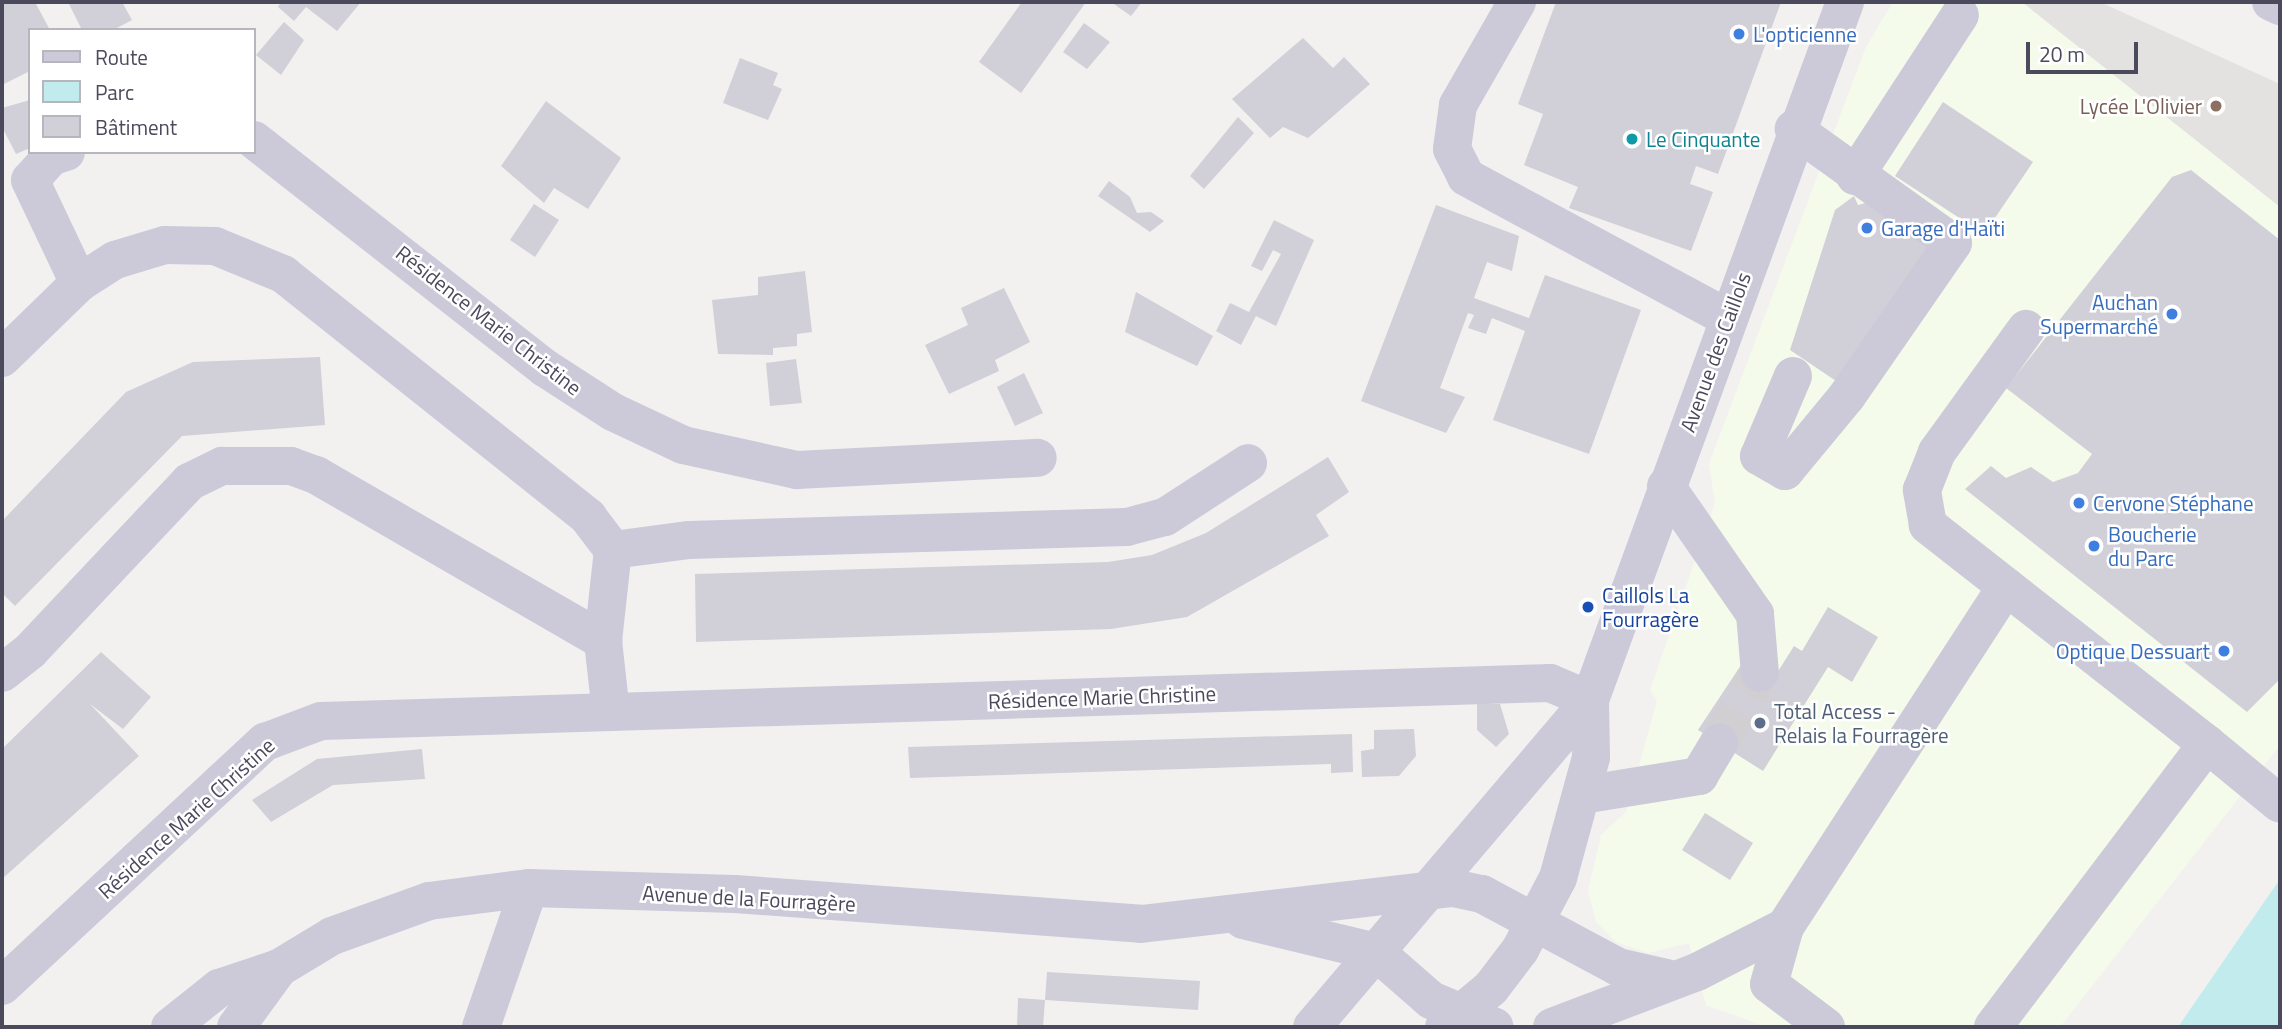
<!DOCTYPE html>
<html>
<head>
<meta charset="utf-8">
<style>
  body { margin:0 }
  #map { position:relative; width:2282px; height:1029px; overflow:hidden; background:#f2f1f0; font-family:"Titillium Web",sans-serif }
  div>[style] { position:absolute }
  .commercial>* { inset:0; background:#f5fbeb }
  .education>* { inset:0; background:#e3e2e1 }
  .green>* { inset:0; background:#c1ebed }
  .building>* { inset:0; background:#d1cfd7 }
  .minor-tunnel>* { height:38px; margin-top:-19px; transform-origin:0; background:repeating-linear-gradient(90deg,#d1cfd2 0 38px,transparent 0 57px) }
  .minor>* { height:38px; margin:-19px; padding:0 19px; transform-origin:19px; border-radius:19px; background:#cccad9 }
  .dots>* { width:19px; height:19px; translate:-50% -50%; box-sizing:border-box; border:4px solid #fff; border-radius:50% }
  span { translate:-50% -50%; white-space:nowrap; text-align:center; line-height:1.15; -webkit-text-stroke:5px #fff; paint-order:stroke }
  .shop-label { font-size:21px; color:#366cbe }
  .left { translate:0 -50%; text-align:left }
  .right { translate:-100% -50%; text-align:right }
  .education-label { font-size:21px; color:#785e54 }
  .culture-label { font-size:21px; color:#0d838f }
  .street-label { font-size:21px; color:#4b495c }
  .transit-label { font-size:21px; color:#164399 }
  .service-label { font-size:21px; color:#4e5e75 }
  .frame { position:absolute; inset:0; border:4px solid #4b495c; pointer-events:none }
  .legend { position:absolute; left:28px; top:28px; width:228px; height:126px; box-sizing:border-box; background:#fff; border:2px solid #b7b6be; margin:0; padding:9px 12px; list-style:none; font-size:21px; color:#4b495c }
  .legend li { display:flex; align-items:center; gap:14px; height:35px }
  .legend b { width:35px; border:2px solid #b7b6be }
  .scale { position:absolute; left:2026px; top:42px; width:112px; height:32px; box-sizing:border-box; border:4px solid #4b495c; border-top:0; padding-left:9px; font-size:21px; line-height:24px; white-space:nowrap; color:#4b495c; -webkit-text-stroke:5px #fff; paint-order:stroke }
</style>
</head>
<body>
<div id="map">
  <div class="commercial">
    <div style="clip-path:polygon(1893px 2px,2022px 2px,2280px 207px,2280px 745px,2060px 1027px,1767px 1027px,1706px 1005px,1689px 943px,1648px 953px,1616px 942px,1596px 922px,1588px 891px,1601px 835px,1626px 812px,1657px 701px,1650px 690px,1715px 503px,1709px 464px,1866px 47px)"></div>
  </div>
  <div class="education">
    <div style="clip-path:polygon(2022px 2px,2100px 2px,2280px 84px,2280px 207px)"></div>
  </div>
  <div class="green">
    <div style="clip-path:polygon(2280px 879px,2280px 1027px,2178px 1027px)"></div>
  </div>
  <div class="building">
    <div style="clip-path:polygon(35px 2px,50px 30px,30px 30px,30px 71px,2px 85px,2px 3px)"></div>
    <div style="clip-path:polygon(68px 2px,122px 2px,132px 20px,113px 30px,82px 30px)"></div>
    <div style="clip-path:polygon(281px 2px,361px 2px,337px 31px,306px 7px,294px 21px,278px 7px)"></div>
    <div style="clip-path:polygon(1022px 2px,1086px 2px,1021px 93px,979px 62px)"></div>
    <div style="clip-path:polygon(1111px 2px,1142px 2px,1131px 16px)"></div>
    <div style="clip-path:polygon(1556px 2px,1781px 2px,1718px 174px,1696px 166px,1690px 184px,1713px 192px,1691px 251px,1569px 208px,1578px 187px,1524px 165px,1543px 114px,1518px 104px)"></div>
    <div style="clip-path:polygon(284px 22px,304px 40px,281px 75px,256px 55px)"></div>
    <div style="clip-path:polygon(1084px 23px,1110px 42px,1087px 69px,1063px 52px)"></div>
    <div style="clip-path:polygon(1303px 38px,1333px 68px,1344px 57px,1370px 84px,1308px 138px,1283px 127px,1270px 138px,1232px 99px)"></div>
    <div style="clip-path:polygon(740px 58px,778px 73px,773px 85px,782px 89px,768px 120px,723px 103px)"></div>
    <div style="clip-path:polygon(30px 100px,30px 148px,16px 154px,2px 127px,2px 108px)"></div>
    <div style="clip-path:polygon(546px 101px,621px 158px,588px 209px,554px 188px,544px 203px,501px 166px)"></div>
    <div style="clip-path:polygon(1943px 102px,2033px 162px,1984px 234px,1895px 176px)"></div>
    <div style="clip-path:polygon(1238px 117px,1254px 133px,1204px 189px,1190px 176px)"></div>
    <div style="clip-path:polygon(2191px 170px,2280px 240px,2280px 679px,2247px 712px,1965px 489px,1991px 466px,2006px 478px,2031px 467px,2053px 482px,2078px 473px,2092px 454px,2006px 388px,2172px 177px)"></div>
    <div style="clip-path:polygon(1109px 181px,1130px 197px,1137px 213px,1151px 212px,1164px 221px,1150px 232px,1098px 196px)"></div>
    <div style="clip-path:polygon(1854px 196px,1858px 205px,1873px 201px,1934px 242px,1839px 383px,1790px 350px,1835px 210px)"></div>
    <div style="clip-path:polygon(534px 204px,559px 220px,535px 257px,510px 240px)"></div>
    <div style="clip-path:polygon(1436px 205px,1519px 236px,1512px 271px,1487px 262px,1474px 298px,1529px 318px,1545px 275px,1641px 310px,1589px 454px,1493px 420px,1525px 331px,1492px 318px,1486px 334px,1468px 328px,1474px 315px,1468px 313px,1440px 388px,1465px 397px,1446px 433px,1361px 401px)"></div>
    <div style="clip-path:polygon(1274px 220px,1314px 240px,1276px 326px,1256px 316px,1241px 345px,1216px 331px,1230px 303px,1249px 312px,1281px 254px,1273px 250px,1262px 271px,1251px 266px)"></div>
    <div style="clip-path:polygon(805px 271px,812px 332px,797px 334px,797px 346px,773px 348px,773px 355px,718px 354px,712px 300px,758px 295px,758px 277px)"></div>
    <div style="clip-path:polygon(1004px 288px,1030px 342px,995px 360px,999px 371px,949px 394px,925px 345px,968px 325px,961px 308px)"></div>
    <div style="clip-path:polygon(1136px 292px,1213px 336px,1197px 366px,1125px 332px)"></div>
    <div style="clip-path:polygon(320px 357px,325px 425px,182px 436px,15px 606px,2px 593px,2px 521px,126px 392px,193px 362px)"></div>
    <div style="clip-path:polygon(796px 359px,802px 403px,770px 406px,766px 363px)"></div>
    <div style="clip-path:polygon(1024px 373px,1043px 413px,1015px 426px,997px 387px)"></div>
    <div style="clip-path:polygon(1328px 457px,1349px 492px,1316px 515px,1329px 536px,1187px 617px,1111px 629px,696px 642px,695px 574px,1108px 562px,1152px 555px,1206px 533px)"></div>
    <div style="clip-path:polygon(1828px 607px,1878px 637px,1852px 682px,1828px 667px,1763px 771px,1698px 730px,1743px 662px,1772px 681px,1794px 646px,1802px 651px)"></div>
    <div style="clip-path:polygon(101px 652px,151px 697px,123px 729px,90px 704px,139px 756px,2px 879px,2px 749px)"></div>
    <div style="clip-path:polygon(1477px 704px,1500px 704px,1509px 734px,1496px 747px,1477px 730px)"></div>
    <div style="clip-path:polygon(1414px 729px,1416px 756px,1399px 776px,1362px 777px,1361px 751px,1374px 749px,1374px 730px)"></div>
    <div style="clip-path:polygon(1352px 734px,1353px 772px,1331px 773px,1331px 764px,910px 778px,908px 747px)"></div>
    <div style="clip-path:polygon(422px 749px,425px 779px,333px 785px,271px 822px,252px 800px,317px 759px)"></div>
    <div style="clip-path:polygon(1705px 813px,1753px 843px,1730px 880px,1682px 850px)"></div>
    <div style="clip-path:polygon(1047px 972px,1200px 981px,1198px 1010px,1045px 1000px,1043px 1027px,1017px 1027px,1018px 998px,1045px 1000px)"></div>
  </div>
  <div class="minor-tunnel">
    <div style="left:1719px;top:743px;width:81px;rotate:-59.6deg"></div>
  </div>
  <div class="minor">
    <div style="left:1517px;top:2px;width:119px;rotate:119.8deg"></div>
    <div style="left:1458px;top:105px;width:44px;rotate:97.8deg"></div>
    <div style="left:1452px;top:149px;width:31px;rotate:63deg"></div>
    <div style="left:1466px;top:177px;width:298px;rotate:28.3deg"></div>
    <div style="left:2271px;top:2px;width:10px;rotate:24deg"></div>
    <div style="left:254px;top:140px;width:370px;rotate:38.1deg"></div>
    <div style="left:545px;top:368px;width:81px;rotate:32.9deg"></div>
    <div style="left:613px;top:412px;width:77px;rotate:25.2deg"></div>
    <div style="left:683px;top:445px;width:117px;rotate:12.4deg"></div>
    <div style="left:797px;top:470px;width:241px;rotate:-2.9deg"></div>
    <div style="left:66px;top:152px;width:16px;rotate:162deg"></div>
    <div style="left:51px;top:157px;width:31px;rotate:132deg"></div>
    <div style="left:30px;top:180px;width:114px;rotate:64.6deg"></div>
    <div style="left:1855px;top:176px;width:192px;rotate:-56.9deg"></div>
    <div style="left:2px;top:358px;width:107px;rotate:-44.2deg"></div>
    <div style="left:79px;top:283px;width:43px;rotate:-32.6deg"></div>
    <div style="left:115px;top:260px;width:52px;rotate:-16.7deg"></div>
    <div style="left:165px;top:245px;width:50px;rotate:1.1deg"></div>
    <div style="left:215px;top:246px;width:74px;rotate:22.4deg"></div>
    <div style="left:283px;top:274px;width:390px;rotate:38.5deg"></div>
    <div style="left:588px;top:517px;width:41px;rotate:52.9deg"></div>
    <div style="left:613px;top:550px;width:92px;rotate:96.3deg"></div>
    <div style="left:603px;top:641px;width:71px;rotate:83.6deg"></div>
    <div style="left:1793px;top:376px;width:87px;rotate:113deg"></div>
    <div style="left:1759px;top:456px;width:30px;rotate:30deg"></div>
    <div style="left:1785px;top:471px;width:97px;rotate:-50.4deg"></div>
    <div style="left:1847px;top:396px;width:186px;rotate:-55.3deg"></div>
    <div style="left:1953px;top:243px;width:196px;rotate:-144.4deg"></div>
    <div style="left:1666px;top:486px;width:156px;rotate:55.2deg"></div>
    <div style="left:1755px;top:614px;width:59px;rotate:85.2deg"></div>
    <div style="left:613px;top:550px;width:77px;rotate:-7.5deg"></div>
    <div style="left:689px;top:540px;width:438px;rotate:-1.7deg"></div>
    <div style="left:1127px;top:527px;width:39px;rotate:-15deg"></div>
    <div style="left:1165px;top:517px;width:99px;rotate:-33deg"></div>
    <div style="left:2px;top:673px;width:36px;rotate:-38deg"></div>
    <div style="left:30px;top:651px;width:232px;rotate:-46.7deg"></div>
    <div style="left:189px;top:482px;width:37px;rotate:-26deg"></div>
    <div style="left:222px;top:466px;width:69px"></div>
    <div style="left:291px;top:466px;width:27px;rotate:20deg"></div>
    <div style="left:316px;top:475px;width:332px;rotate:30deg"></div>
    <div style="left:2207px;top:744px;width:94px;rotate:39.4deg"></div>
    <div style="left:1582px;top:795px;width:119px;rotate:-9.2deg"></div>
    <div style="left:1699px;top:776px;width:39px;rotate:-59deg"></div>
    <div style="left:1243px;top:920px;width:137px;rotate:13.5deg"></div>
    <div style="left:1376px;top:952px;width:73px;rotate:41.1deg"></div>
    <div style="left:1431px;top:1000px;width:69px;rotate:22.9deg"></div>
    <div style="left:2px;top:986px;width:359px;rotate:-42.9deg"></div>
    <div style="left:265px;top:742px;width:60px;rotate:-20.6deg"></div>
    <div style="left:321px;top:721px;width:1230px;rotate:-1.77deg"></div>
    <div style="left:1550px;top:683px;width:43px;rotate:23deg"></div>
    <div style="left:170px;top:1027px;width:63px;rotate:-38.5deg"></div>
    <div style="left:219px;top:988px;width:63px;rotate:-18.4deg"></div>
    <div style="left:279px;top:968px;width:62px;rotate:-31.1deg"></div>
    <div style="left:332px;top:936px;width:103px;rotate:-19.8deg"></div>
    <div style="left:429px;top:901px;width:101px;rotate:-7.4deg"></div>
    <div style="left:529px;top:888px;width:206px;rotate:1.7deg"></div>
    <div style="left:735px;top:894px;width:407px;rotate:4.2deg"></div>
    <div style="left:1141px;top:924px;width:314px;rotate:-6.6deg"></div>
    <div style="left:1453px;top:888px;width:30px;rotate:12deg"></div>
    <div style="left:1482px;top:894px;width:154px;rotate:28.2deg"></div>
    <div style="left:1618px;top:967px;width:50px;rotate:12.7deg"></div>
    <div style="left:236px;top:1027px;width:73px;rotate:-53.9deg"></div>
    <div style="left:481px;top:1027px;width:147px;rotate:-70.9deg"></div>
    <div style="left:1312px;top:1027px;width:429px;rotate:-49.6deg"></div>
    <div style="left:1444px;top:1027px;width:61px;rotate:-39.7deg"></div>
    <div style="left:1491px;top:988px;width:48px;rotate:-52.7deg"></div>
    <div style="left:1520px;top:950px;width:81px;rotate:-62.2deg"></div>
    <div style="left:1558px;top:878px;width:125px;rotate:-74.7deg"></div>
    <div style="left:1591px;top:757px;width:57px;rotate:-91deg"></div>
    <div style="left:1590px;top:700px;width:743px;rotate:-69.93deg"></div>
    <div style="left:1552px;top:1027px;width:155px;rotate:-20.8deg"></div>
    <div style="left:1697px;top:972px;width:99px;rotate:-27.1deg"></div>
    <div style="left:1826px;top:1027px;width:71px;rotate:-143deg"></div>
    <div style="left:1769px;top:984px;width:59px;rotate:-74.3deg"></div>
    <div style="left:1785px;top:927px;width:406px;rotate:-57deg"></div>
    <div style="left:1993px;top:1027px;width:355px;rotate:-52.9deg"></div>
    <div style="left:2207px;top:744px;width:355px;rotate:-141.9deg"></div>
    <div style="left:1928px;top:525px;width:36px;rotate:-100deg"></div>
    <div style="left:1922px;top:490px;width:41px;rotate:-68.5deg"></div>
    <div style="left:1937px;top:452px;width:152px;rotate:-54.1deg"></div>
  </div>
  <div class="dots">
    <div style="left:1739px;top:34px;background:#3f7fe0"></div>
    <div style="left:2216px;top:106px;background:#8d6e63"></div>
    <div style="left:1632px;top:139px;background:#0f9aa8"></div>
    <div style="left:1867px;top:228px;background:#3f7fe0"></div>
    <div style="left:2172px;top:314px;background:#3f7fe0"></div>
    <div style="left:2079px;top:503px;background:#3f7fe0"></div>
    <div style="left:2094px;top:546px;background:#3f7fe0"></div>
    <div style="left:1588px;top:607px;background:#1a4fb4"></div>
    <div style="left:2224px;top:651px;background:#3f7fe0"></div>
    <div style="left:1760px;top:723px;background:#5c6f8a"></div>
  </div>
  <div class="shop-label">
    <span class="left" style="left:1753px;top:34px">L'opticienne</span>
    <span class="left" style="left:1881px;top:228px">Garage d'Haïti</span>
    <span class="right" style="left:2158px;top:314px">Auchan<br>Supermarché</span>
    <span class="left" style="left:2093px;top:503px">Cervone Stéphane</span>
    <span class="left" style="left:2108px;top:546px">Boucherie<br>du Parc</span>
    <span class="right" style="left:2210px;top:651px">Optique Dessuart</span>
  </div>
  <div class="education-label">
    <span class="right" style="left:2202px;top:106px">Lycée L'Olivier</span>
  </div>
  <div class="culture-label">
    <span class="left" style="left:1646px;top:139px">Le Cinquante</span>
  </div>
  <div class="street-label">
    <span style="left:489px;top:320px;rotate:38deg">Résidence Marie Christine</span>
    <span style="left:1715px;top:352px;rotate:-70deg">Avenue des Caillols</span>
    <span style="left:1102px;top:697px;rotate:-2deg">Résidence Marie Christine</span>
    <span style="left:186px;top:818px;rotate:-42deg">Résidence Marie Christine</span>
    <span style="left:749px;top:898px;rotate:3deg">Avenue de la Fourragère</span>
  </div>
  <div class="transit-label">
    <span class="left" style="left:1602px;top:607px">Caillols La<br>Fourragère</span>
  </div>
  <div class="service-label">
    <span class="left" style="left:1774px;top:723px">Total Access -<br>Relais la Fourragère</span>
  </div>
  <div class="frame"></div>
  <ul class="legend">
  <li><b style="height:9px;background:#cccad9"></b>Route</li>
  <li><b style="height:19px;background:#c1ebed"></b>Parc</li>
  <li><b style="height:19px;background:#d1cfd7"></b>Bâtiment</li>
  </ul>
  <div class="scale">20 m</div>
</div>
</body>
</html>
